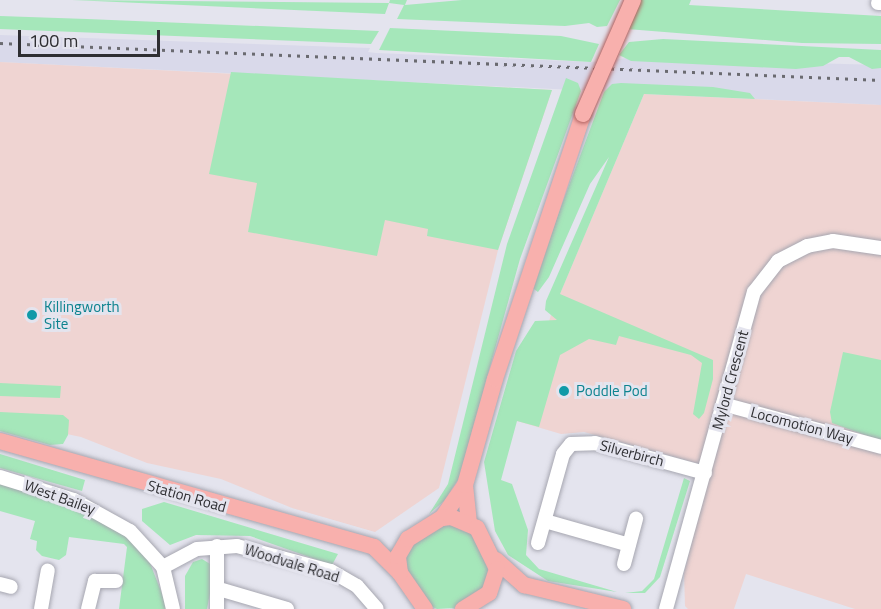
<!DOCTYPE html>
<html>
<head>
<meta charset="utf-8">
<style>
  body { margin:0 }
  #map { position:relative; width:881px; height:609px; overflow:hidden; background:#e4e4ee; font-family:"Titillium Web",sans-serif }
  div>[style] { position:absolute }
  .built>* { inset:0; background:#d9d9ea }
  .industrial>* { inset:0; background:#efd4d2 }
  .green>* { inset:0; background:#a5e7ba }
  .roads { filter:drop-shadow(0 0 2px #a6a6b0) drop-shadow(0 0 2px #a6a6b0) }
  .minor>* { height:14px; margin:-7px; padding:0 7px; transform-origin:7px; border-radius:7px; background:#fff }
  .major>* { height:16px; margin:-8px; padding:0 8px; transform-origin:8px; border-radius:8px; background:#f8b0ad }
  .rail>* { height:3px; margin-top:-1.5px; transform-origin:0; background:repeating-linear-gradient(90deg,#6a6a70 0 3px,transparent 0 9px) }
  .bridges { filter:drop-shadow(0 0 2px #af605e) drop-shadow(0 0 2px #af605e) }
  .major-bridge>* { height:16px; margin:-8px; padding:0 8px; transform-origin:8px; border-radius:8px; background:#f8b0ad }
  .dots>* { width:16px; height:16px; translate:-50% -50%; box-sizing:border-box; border:3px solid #e4e4ee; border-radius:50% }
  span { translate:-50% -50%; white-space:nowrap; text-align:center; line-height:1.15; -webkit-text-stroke:6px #e4e4ee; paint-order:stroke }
  .culture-label { font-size:15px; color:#0d838f }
  .left { translate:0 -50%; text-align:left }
  .street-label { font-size:15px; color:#2e2e32 }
  .scale { position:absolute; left:18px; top:30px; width:142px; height:27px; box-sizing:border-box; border:3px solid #2e2e32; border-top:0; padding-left:8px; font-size:18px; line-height:21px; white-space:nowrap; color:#2e2e32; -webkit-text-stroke:4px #e4e4ee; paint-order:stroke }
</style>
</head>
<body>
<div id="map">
  <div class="built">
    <div style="clip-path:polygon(0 35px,370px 48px,368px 52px,376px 53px,591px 62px,627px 58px,881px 65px,881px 105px,0 62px)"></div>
  </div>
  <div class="industrial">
    <div style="clip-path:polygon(0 62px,552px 90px,498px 250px,439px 488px,375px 532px,292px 508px,221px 479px,147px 463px,81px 437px,0 420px)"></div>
    <div style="clip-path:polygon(644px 94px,881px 105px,881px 609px,855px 609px,746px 574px,734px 609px,688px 609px,685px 606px,684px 573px,711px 467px,584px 432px,561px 434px,517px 421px,551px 315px)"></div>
  </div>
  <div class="green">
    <div style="clip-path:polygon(72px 0,389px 3px,390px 0,407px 0,405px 5px,462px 0,620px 0,607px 26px,597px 27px,589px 23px,565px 26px,397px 19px,404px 5px,389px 3px,385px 14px)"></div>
    <div style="clip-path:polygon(641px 0,691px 0,689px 5px,881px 16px,881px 44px,802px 43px,627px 29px)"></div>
    <div style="clip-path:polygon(0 16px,87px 19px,379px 31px,371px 44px,0 29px)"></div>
    <div style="clip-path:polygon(390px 28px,561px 36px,599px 44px,591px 62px,379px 50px)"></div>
    <div style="clip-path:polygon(663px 39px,881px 50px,881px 68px,872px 69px,849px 57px,839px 57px,823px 66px,796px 69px,631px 61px,619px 55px,629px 42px)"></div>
    <div style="clip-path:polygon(231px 72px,552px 90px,498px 250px,427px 236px,428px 229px,385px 220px,377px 256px,248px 232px,257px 183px,209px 174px)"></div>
    <div style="clip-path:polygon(566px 78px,578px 83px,581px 91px,520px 259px,459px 478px,444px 501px,429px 514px,448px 484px,507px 244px)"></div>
    <div style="clip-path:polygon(621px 83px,713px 87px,750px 93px,755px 99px,644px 94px,560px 294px,713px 360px,713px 379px,704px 413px,699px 419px,693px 414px,702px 363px,691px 355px,619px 336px,616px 345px,589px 339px,560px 355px,539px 427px,517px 421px,501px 480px,512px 484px,528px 530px,526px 555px,539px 569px,617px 592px,548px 581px,508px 555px,495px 531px,484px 462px,516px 351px,535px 321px,557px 320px,545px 310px,546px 301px,609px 157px,590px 184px,549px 277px,538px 292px,531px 287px,604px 92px,612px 84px)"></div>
    <div style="clip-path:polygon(843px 352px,881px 360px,881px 441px,832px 423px,830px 412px)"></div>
    <div style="clip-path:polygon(0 383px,61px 386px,60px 398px,0 396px)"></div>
    <div style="clip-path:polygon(0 412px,63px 415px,69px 420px,68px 435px,63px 444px,50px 445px,0 431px)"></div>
    <div style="clip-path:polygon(0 454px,85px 480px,82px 491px,0 468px)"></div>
    <div style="clip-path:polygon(684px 478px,690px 481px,660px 577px,645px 593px,625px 593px,642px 591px,654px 579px)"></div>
    <div style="clip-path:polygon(0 484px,73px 507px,126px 534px,148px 558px,168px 609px,119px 609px,127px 547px,124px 544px,69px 537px,66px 555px,59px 560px,42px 556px,36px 550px,37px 541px,30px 539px,35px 521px,0 511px)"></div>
    <div style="clip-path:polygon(164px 502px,338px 554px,332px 565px,250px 536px,196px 535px,170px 545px,142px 521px,142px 509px)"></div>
    <div style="clip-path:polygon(447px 523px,471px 532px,491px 567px,482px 592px,454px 608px,437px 609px,428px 605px,406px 571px,404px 558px,409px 545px)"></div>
    <div style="clip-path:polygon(202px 559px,215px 567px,207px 609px,185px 609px,185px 576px,193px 562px)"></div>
  </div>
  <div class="roads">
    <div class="minor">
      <div style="left:878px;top:3px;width:3px"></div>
      <div style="left:723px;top:404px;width:164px;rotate:15.2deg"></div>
      <div style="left:0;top:477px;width:77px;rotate:17.3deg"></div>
      <div style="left:74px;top:500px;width:64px;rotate:29deg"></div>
      <div style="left:130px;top:531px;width:49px;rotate:47.5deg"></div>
      <div style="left:163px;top:567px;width:43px;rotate:76.6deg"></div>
      <div style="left:545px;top:521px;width:87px;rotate:15.9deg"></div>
      <div style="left:538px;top:543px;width:92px;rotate:-74.3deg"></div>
      <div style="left:563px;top:454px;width:13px;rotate:-51deg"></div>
      <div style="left:571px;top:444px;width:24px;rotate:-2deg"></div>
      <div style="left:595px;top:443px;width:114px;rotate:15.3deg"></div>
      <div style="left:624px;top:564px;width:47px;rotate:-75.1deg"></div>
      <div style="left:163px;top:567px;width:38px;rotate:-28deg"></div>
      <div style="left:197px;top:549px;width:40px;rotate:-4.3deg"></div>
      <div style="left:237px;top:546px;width:97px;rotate:14.9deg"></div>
      <div style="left:331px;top:571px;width:30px;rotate:30deg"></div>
      <div style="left:357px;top:586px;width:30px;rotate:49deg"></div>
      <div style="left:0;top:584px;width:11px;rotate:15deg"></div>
      <div style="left:219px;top:589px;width:71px;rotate:16.4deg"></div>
      <div style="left:41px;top:609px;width:39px;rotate:-80deg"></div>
      <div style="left:88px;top:609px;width:29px;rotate:-76deg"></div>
      <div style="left:95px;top:581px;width:21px"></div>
      <div style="left:217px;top:609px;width:63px;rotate:-90deg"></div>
      <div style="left:666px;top:609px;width:329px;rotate:-74.5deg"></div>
      <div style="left:754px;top:292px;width:39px;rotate:-52deg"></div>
      <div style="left:778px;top:261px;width:33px;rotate:-27deg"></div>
      <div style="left:807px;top:246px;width:26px;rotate:-11deg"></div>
      <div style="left:833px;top:241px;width:49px;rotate:8.3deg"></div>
    </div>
    <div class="major">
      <div style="left:0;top:441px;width:389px;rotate:15.8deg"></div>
      <div style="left:374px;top:547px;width:37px;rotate:45deg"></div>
      <div style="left:465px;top:485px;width:38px;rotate:84deg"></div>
      <div style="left:442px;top:518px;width:40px;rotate:-55.1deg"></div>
      <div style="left:465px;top:485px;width:110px;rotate:-74.2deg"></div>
      <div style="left:495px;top:379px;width:279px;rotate:-71.6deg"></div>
      <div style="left:496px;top:560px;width:38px;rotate:42deg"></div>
      <div style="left:524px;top:585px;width:102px;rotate:13.6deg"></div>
      <div style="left:425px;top:609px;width:44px;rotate:-124.8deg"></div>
      <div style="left:400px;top:573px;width:17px;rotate:-97deg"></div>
      <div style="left:398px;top:556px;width:20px;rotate:-60deg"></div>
      <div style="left:408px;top:539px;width:40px;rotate:-32deg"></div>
      <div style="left:442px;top:518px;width:9px;rotate:-6deg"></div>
      <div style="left:451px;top:517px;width:28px;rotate:23deg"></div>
      <div style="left:477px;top:528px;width:46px;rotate:64deg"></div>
      <div style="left:497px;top:569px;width:25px;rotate:108deg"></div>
      <div style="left:489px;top:593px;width:31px;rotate:148deg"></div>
    </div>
  </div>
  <div class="rail">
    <div style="left:0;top:43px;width:882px;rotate:2.4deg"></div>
  </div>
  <div class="bridges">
    <div class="major-bridge">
      <div style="left:583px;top:114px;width:124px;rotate:-66.3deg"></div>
    </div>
  </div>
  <div class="dots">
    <div style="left:32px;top:315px;background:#0f9aa8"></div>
    <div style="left:564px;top:391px;background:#0f9aa8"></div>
  </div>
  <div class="culture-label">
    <span class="left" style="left:44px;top:315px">Killingworth<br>Site</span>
    <span class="left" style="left:576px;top:391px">Poddle Pod</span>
  </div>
  <div class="street-label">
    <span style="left:730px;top:380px;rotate:-75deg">Mylord Crescent</span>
    <span style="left:802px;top:425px;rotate:15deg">Locomotion Way</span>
    <span style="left:632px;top:453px;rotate:15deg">Silverbirch</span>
    <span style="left:187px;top:496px;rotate:16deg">Station Road</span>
    <span style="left:60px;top:497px;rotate:20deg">West Bailey</span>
    <span style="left:292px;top:563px;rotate:17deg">Woodvale Road</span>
  </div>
  <div class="scale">100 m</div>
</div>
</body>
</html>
